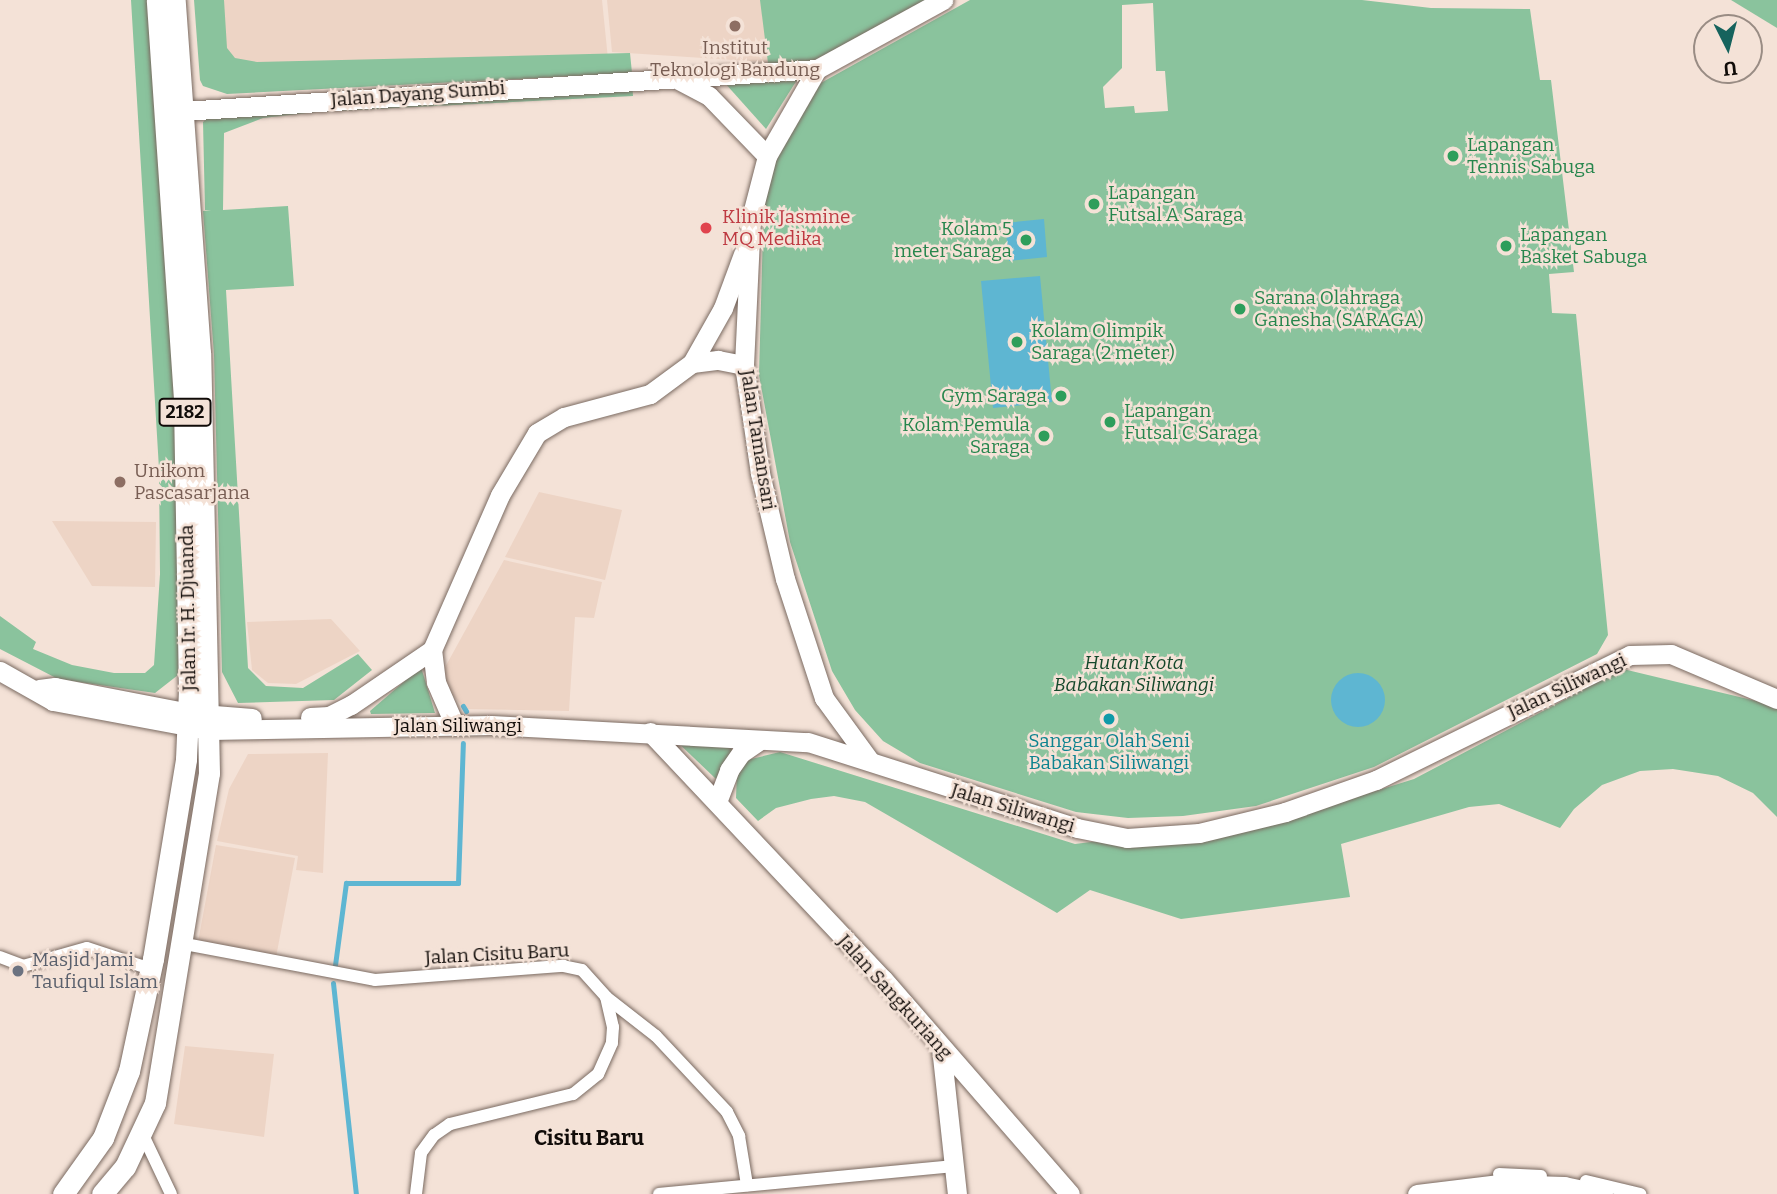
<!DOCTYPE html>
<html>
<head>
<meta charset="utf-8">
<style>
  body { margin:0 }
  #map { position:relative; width:1777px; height:1194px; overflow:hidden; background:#f4e2d7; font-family:Bitter,serif }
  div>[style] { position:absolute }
  .built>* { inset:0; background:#edd4c5 }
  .green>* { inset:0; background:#8ac39d }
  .water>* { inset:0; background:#5eb6d2 }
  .round { border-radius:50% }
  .stream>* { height:5px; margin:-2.5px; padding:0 2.5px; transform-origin:2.5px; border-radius:2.5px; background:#5eb6d2 }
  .roads { filter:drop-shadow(0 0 2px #7a6a61) drop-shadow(0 0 2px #7a6a61) }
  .street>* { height:12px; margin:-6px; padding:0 6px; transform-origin:6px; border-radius:6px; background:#fff }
  .secondary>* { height:19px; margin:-9.5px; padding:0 9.5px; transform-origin:9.5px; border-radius:9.5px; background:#fff }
  .primary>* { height:21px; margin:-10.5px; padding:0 10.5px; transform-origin:10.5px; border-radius:10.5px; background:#fff }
  .dots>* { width:19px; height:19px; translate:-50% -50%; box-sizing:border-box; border:4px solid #f4e2d7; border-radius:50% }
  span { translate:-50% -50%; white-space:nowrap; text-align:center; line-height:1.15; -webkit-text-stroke:5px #f4e2d7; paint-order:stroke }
  .shield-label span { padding:2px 5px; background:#f4e2d7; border:2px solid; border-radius:5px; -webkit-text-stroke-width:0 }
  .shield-label { font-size:18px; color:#100b08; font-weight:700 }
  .education-label { font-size:19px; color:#785e54 }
  .left { translate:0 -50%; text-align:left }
  .street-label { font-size:19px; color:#100b08 }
  .leisure-label { font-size:19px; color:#27864d }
  .right { translate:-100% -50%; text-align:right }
  .health-label { font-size:19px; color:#be3a42 }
  .park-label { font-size:19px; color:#14482b; font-style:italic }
  .culture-label { font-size:19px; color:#0d838f }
  .worship-label { font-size:19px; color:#5b616d }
  .neighbourhood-label { font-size:21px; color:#100b08; font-weight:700 }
  .north { position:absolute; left:1693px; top:14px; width:70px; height:70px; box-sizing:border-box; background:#f4e2d7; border:2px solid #998c84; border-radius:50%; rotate:174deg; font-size:19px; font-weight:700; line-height:28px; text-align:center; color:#100b08 }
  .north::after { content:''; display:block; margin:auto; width:24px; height:32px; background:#16635d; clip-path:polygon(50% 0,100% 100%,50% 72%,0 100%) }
</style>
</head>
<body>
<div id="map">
  <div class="built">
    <div style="clip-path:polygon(211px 0,602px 0,608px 59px,226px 83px)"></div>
    <div style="clip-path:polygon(607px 0,917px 0,779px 63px,612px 52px)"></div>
    <div style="clip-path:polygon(539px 492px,622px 510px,605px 580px,505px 557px)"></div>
    <div style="clip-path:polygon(52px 521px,156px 522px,155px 587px,92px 586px)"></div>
    <div style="clip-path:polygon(504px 560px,602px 582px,594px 618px,575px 617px,569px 711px,465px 709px,443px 684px,443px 671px)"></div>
    <div style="clip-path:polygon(331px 619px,360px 651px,296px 684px,268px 683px,252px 670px,247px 622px)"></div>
    <div style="clip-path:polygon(328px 753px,323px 873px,296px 870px,298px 856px,217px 841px,229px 789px,248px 754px)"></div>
    <div style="clip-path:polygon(216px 845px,295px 858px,276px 957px,198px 942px)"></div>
    <div style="clip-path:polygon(185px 1046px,274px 1054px,264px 1137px,174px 1124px)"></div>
  </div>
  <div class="green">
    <div style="clip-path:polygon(131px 0,154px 0,182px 461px,180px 656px,178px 675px,155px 693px,58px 679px,0 649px,0 616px,36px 642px,33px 649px,72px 665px,114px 673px,145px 673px,154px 665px,160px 574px,159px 469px)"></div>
    <div style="clip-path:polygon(194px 0,224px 0,227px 48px,235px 58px,257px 62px,630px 53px,632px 73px,227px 94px,203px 86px,200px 80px)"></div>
    <div style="clip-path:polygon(760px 0,944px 0,817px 69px,769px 71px)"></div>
    <div style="clip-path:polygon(evenodd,970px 0,1362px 0,1431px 8px,1530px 9px,1540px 80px,1551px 80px,1574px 272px,1549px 274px,1552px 313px,1576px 314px,1608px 635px,1597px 654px,1374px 767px,1256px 806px,1183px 816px,1128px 818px,1076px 812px,920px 763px,883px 741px,855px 710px,832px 671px,790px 542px,759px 375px,764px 194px,771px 160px,819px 84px,970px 0,1153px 3px,1156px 71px,1165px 71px,1168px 111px,1135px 113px,1134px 106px,1105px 108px,1103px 87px,1122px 68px,1122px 5px,1153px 3px)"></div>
    <div style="clip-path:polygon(1731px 0,1777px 0,1777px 28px)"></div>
    <div style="clip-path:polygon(632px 80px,633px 96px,316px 112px,263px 118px,224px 133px,223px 210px,288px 206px,294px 286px,226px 290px,248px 668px,266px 686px,303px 688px,358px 654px,372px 670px,334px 700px,238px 703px,222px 672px,214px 355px,203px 211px,211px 210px,205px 210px,203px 122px,213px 112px)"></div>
    <div style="clip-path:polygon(797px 80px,766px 129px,724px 82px)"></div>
    <div style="clip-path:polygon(421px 667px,435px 713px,371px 714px,370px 711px)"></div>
    <div style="clip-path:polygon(1623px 669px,1777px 706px,1777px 817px,1753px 793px,1718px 776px,1673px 769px,1640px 771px,1602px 785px,1574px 809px,1560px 828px,1499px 804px,1469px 807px,1341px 844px,1350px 897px,1181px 919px,1090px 890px,1057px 913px,865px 802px,834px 796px,811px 799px,776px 808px,758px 821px,736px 798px,737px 771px,747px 760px,780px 752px,1075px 844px,1106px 840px,1350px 799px,1414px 779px)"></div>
    <div style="clip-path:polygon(672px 737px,737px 741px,716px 779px)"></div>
  </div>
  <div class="water">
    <div style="clip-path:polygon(1044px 219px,1047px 257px,1009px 261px,1005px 223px)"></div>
    <div style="clip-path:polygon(1040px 276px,1052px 402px,993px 408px,981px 281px)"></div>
    <div class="round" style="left:1331px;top:673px;width:54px;height:54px"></div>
  </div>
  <div class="stream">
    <div style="left:463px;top:706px;width:6px;rotate:59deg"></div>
    <div style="left:335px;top:965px;width:83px;rotate:-82.4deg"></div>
    <div style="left:346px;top:883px;width:112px"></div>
    <div style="left:458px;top:883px;width:140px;rotate:-88deg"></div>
    <div style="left:333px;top:983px;width:212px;rotate:83.8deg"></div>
  </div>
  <div class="roads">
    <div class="street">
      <div style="left:185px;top:944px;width:193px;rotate:10.7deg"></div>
      <div style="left:375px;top:980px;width:189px;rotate:-4.3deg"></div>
      <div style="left:563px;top:966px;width:19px;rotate:12deg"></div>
      <div style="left:582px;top:970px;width:36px;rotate:48deg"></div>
      <div style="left:606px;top:997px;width:31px;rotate:77deg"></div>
      <div style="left:613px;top:1027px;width:16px;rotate:94deg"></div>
      <div style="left:612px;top:1043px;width:34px;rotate:114deg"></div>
      <div style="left:598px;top:1074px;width:32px;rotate:141deg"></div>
      <div style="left:573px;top:1094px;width:127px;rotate:166.3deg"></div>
      <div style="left:450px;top:1124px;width:19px;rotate:145deg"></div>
      <div style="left:434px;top:1135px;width:22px;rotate:126deg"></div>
      <div style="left:421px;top:1153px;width:41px;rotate:97deg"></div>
      <div style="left:0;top:957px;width:25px;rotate:21deg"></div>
      <div style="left:23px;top:966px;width:66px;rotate:-15.7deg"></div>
      <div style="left:87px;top:948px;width:67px;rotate:18.2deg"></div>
      <div style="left:606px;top:997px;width:63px;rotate:38deg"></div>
      <div style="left:656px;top:1036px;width:104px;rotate:46.9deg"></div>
      <div style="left:727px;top:1112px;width:27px;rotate:63deg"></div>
      <div style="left:739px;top:1136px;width:50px;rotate:80.7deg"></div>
      <div style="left:143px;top:1135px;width:65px;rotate:64.6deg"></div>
      <div style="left:1499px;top:1174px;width:42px;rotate:2.7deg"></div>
      <div style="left:1586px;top:1181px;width:56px;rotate:13.5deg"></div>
      <div style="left:659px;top:1194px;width:296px;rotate:-5.4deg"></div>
    </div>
    <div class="secondary">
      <div style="left:677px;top:79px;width:36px;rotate:28deg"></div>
      <div style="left:709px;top:96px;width:83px;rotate:46deg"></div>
      <div style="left:168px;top:112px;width:650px;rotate:-3.79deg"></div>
      <div style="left:692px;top:363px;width:26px;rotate:-7deg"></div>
      <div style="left:718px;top:360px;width:26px;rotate:11deg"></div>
      <div style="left:0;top:671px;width:61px;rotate:29.5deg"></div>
      <div style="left:53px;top:701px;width:160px;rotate:10.5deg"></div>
      <div style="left:210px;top:730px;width:281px;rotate:-1deg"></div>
      <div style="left:491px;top:725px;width:317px;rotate:3.1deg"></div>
      <div style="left:808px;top:742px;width:282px;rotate:17.7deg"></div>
      <div style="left:1077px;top:828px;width:51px;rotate:11.3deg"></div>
      <div style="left:1127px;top:838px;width:72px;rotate:-4deg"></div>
      <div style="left:1199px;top:833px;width:89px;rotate:-13.7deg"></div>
      <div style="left:1285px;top:812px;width:96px;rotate:-19.4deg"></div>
      <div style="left:1376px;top:780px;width:283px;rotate:-26.2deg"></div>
      <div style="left:1630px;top:655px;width:41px;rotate:-1.4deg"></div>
      <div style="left:1671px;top:654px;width:115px;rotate:23deg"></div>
      <div style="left:39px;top:689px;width:16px;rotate:-7deg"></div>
      <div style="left:55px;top:687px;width:136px;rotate:11deg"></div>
      <div style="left:189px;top:713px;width:63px;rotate:4.5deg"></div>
      <div style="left:310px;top:717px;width:19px;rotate:-3deg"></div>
      <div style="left:329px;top:716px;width:25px;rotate:-27deg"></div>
      <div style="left:351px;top:705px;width:98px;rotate:-34.2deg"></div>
      <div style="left:455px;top:726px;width:48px;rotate:-113.4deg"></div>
      <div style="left:436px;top:682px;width:32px;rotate:-97deg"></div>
      <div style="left:432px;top:650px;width:169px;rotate:-66.3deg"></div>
      <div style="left:500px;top:495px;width:72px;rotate:-59.2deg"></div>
      <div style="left:537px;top:433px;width:31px;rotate:-31deg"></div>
      <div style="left:564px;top:417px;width:89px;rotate:-15deg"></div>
      <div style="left:650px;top:394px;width:52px;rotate:-36.4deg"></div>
      <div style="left:692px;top:363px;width:63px;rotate:-60.6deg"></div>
      <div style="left:723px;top:308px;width:58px;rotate:-69.7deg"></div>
      <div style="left:650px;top:732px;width:340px;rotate:46.7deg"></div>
      <div style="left:883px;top:979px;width:285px;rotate:49deg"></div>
      <div style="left:870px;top:761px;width:78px;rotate:-126.1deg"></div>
      <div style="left:824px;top:698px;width:125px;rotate:-108.1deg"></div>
      <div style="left:785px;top:579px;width:109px;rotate:-103.3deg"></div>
      <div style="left:760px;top:473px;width:109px;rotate:-98.4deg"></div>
      <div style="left:744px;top:365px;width:147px;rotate:-87.3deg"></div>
      <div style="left:751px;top:218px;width:64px;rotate:-75.5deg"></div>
      <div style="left:767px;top:156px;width:100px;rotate:-60.1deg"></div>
      <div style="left:817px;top:69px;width:144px;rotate:-28.7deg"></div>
      <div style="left:717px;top:802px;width:34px;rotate:-69deg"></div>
      <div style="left:729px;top:770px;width:21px;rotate:-55deg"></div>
      <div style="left:741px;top:753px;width:22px;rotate:-34deg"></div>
      <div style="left:941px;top:1047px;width:148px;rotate:83.8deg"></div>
      <div style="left:1417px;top:1194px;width:83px;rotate:-7deg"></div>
      <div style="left:1499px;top:1184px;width:65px;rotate:1.8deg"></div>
      <div style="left:1564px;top:1186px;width:40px;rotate:12deg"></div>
    </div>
    <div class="primary">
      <div style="left:63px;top:1194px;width:69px;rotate:-54.5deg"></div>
      <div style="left:103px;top:1138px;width:72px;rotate:-68.8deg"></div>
      <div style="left:129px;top:1071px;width:115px;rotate:-77.9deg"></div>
      <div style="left:153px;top:959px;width:203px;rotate:-80.6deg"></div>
      <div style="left:186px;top:759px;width:69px;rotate:-87.5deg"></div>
      <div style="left:189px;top:690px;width:291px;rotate:-91deg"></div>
      <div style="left:184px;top:399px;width:400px;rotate:-93.9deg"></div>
      <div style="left:102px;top:1194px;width:35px;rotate:-50deg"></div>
      <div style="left:125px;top:1167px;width:71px;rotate:-64.9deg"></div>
      <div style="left:155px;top:1103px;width:334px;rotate:-80.7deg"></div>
      <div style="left:209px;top:773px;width:420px;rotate:-91.2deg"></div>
      <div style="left:200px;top:353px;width:354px;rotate:-94.1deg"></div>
    </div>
  </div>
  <div class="dots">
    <div style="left:735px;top:26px;background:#8d6e63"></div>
    <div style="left:1453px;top:156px;background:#2e9e5b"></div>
    <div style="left:1094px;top:204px;background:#2e9e5b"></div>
    <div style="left:706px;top:228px;background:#e0444e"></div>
    <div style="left:1026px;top:240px;background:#2e9e5b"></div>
    <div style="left:1506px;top:246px;background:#2e9e5b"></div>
    <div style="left:1240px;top:309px;background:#2e9e5b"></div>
    <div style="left:1017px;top:342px;background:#2e9e5b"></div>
    <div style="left:1061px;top:396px;background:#2e9e5b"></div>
    <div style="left:1110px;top:422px;background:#2e9e5b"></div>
    <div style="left:1044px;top:436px;background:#2e9e5b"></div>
    <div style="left:120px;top:482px;background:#8d6e63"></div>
    <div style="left:1109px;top:719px;background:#0f9aa8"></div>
    <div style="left:18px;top:971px;background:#6b7280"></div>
  </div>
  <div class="shield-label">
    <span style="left:185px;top:412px">2182</span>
  </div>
  <div class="education-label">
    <span style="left:735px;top:59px">Institut<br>Teknologi Bandung</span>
    <span class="left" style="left:134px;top:482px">Unikom<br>Pascasarjana</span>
  </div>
  <div class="street-label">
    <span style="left:418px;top:94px;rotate:-4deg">Jalan Dayang Sumbi</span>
    <span style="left:758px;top:440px;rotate:81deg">Jalan Tamansari</span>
    <span style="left:188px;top:608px;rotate:-91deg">Jalan Ir. H. Djuanda</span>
    <span style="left:1567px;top:686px;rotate:-25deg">Jalan Siliwangi</span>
    <span style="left:458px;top:726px">Jalan Siliwangi</span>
    <span style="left:1013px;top:808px;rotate:17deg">Jalan Siliwangi</span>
    <span style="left:497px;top:954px;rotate:-3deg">Jalan Cisitu Baru</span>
    <span style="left:895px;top:997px;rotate:48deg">Jalan Sangkuriang</span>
  </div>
  <div class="leisure-label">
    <span class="left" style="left:1467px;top:156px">Lapangan<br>Tennis Sabuga</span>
    <span class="left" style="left:1108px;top:204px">Lapangan<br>Futsal A Saraga</span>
    <span class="right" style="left:1012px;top:240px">Kolam 5<br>meter Saraga</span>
    <span class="left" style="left:1520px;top:246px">Lapangan<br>Basket Sabuga</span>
    <span class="left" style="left:1254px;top:309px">Sarana Olahraga<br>Ganesha (SARAGA)</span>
    <span class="left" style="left:1031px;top:342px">Kolam Olimpik<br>Saraga (2 meter)</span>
    <span class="right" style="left:1047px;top:396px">Gym Saraga</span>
    <span class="left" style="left:1124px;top:422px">Lapangan<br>Futsal C Saraga</span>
    <span class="right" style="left:1030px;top:436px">Kolam Pemula<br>Saraga</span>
  </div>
  <div class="health-label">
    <span class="left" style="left:722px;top:228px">Klinik Jasmine<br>MQ Medika</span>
  </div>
  <div class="park-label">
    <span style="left:1134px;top:674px">Hutan Kota<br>Babakan Siliwangi</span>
  </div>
  <div class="culture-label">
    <span style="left:1109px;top:752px">Sanggar Olah Seni<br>Babakan Siliwangi</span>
  </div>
  <div class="worship-label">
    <span class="left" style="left:32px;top:971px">Masjid Jami<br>Taufiqul Islam</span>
  </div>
  <div class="neighbourhood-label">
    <span style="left:589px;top:1138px">Cisitu Baru</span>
  </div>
  <div class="north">U</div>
</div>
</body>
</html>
